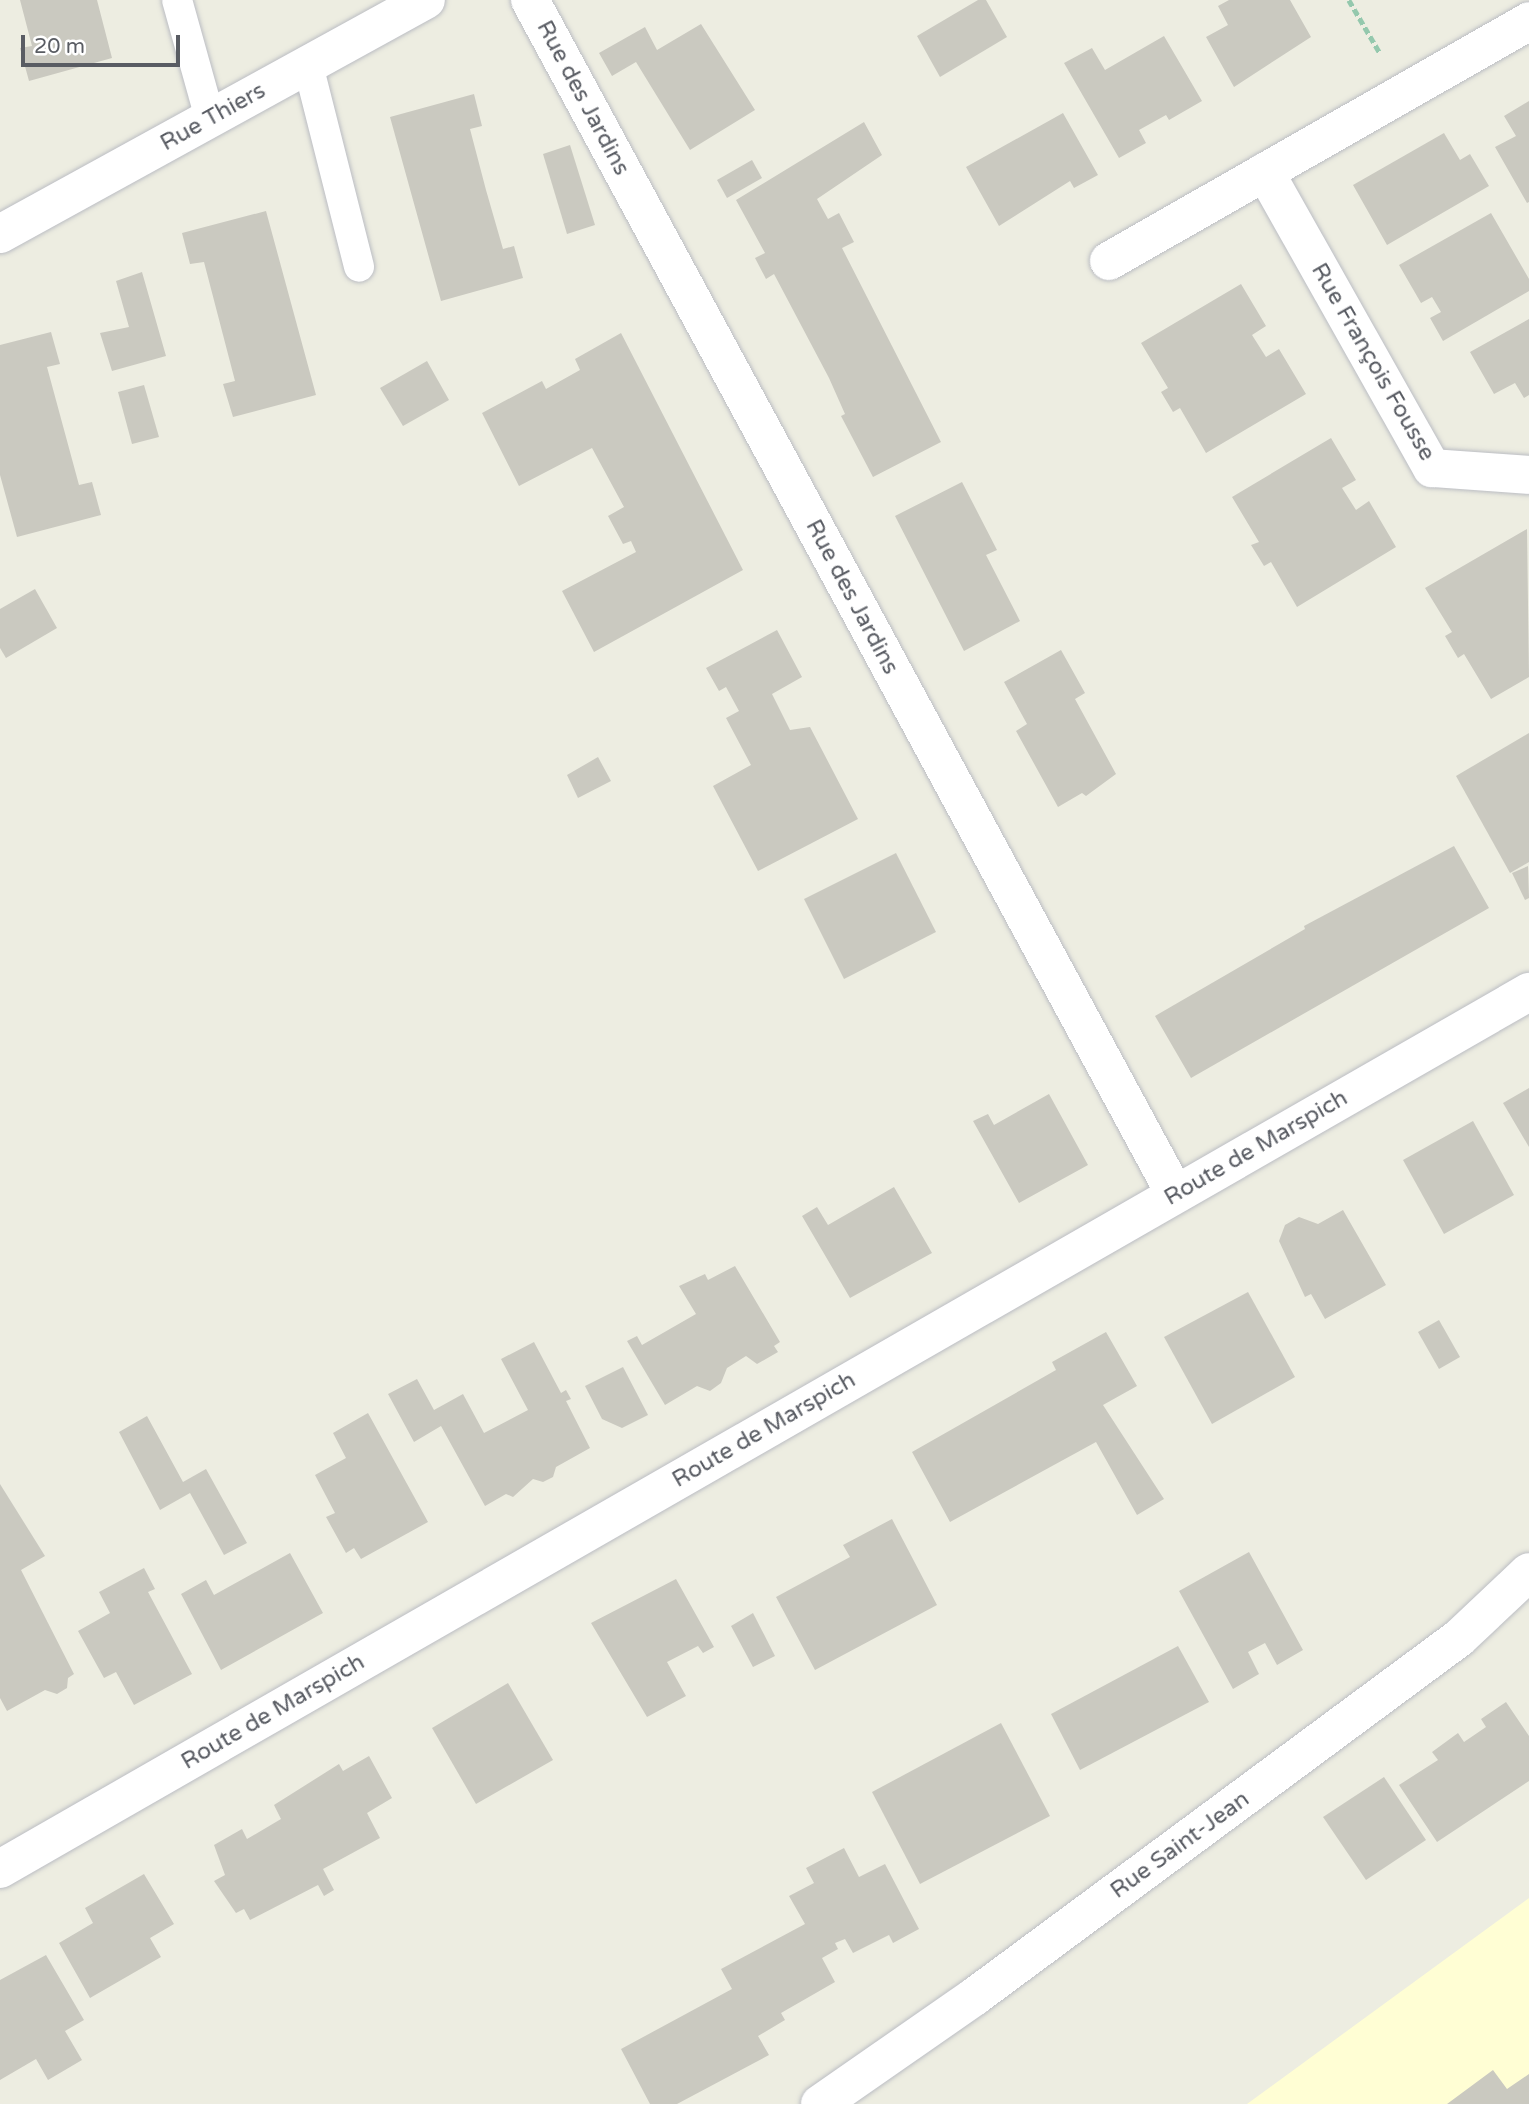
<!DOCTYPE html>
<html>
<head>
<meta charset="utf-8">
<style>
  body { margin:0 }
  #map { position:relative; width:1529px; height:2104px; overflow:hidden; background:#edede1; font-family:"Varela Round",sans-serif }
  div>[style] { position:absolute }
  .commercial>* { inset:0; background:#fffed4 }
  .building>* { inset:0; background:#cac9c0 }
  .path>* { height:4.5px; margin-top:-2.25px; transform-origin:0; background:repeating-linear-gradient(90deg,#94c8ad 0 7px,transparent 0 10.5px) }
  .roads { filter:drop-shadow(0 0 2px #bbbdc3) drop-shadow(0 0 2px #bbbdc3) }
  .lane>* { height:30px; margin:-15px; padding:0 15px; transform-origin:15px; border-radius:15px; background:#fff }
  .street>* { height:38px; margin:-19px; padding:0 19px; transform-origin:19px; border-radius:19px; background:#fff }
  .secondary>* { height:38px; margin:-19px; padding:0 19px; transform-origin:19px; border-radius:19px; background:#fff }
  span { translate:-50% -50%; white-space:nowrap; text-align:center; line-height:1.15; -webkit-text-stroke:7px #fff; paint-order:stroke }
  .street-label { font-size:23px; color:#595c63 }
  .scale { position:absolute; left:21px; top:35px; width:159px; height:32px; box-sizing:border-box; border:4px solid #595c63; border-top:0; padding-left:9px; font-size:21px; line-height:24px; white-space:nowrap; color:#595c63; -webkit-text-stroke:5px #fff; paint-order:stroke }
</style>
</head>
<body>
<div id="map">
  <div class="commercial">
    <div style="clip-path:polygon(1529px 1898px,1529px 2104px,1247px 2104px)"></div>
  </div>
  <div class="building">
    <div style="clip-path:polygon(20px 0,97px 0,112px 58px,29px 81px,20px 48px,32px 46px)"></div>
    <div style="clip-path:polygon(978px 0,986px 0,1007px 37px,940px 77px,917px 36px)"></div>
    <div style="clip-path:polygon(1229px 0,1290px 0,1311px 37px,1234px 87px,1206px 37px,1228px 25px,1218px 6px)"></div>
    <div style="clip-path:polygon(701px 24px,755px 110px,690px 150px,636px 62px,612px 76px,599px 53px,645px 27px,657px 50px)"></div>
    <div style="clip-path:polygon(1164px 36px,1202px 101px,1169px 120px,1166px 115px,1139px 130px,1146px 143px,1119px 158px,1064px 63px,1092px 48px,1105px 70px)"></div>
    <div style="clip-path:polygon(474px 94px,482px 126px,470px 129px,486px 190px,503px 249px,514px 246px,523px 278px,441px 301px,390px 117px)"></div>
    <div style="clip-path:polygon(1529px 101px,1529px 202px,1527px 203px,1495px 147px,1516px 136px,1504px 116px)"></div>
    <div style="clip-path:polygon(1063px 113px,1098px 175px,1074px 188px,1070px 181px,999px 226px,966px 167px)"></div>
    <div style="clip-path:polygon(864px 122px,882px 155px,817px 199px,828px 219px,839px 213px,854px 242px,842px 248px,941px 442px,873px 477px,841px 416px,845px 414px,829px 378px,774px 274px,766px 279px,755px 258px,765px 253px,736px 200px)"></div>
    <div style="clip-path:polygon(1444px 133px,1460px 160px,1470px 154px,1489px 186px,1387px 245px,1353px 185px)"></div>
    <div style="clip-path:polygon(570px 145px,595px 225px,567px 234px,543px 154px)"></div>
    <div style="clip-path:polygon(752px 160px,762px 178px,727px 198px,717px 180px)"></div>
    <div style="clip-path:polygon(266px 211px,316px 395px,233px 417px,223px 384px,235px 381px,204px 262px,190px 264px,182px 233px)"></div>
    <div style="clip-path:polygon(1491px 213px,1529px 279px,1529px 291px,1443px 341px,1430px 318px,1441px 312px,1432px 297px,1421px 303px,1399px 265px)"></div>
    <div style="clip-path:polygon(142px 272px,166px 356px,112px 371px,100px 333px,129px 327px,116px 281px)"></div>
    <div style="clip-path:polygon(1241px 284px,1266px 326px,1252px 335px,1266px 357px,1279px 349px,1306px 394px,1206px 453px,1180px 408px,1173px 412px,1161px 392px,1168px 388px,1141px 343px)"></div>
    <div style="clip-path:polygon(1529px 319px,1529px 395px,1524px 398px,1515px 383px,1494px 394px,1470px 352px)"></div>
    <div style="clip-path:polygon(51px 332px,60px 364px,47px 367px,79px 485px,92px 482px,101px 515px,17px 537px,0 475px,0 345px)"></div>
    <div style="clip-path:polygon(621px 333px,743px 570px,594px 652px,562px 591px,636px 552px,631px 541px,623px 544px,608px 516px,624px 507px,592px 448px,519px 486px,482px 413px,542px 381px,546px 389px,580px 370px,575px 359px)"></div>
    <div style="clip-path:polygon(427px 361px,449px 400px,403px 426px,380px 388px)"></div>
    <div style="clip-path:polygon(144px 385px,159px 437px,132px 444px,118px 392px)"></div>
    <div style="clip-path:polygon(1331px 438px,1356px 480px,1342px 488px,1356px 510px,1369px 501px,1396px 547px,1297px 607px,1271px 562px,1264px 566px,1251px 545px,1259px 542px,1232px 497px)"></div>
    <div style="clip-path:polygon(962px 482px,997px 550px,986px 555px,1020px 621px,964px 651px,895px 516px)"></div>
    <div style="clip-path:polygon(1527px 529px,1529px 677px,1491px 699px,1464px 654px,1458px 658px,1445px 636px,1452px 632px,1425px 588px)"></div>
    <div style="clip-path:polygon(35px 589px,57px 628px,6px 658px,0 648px,0 609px)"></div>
    <div style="clip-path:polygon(777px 630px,802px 677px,772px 694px,790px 730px,810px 727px,858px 819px,758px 871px,713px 786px,751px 765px,726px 718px,739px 711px,726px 687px,719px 691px,706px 668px)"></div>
    <div style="clip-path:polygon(1061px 650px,1085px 693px,1075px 699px,1116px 774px,1086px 796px,1082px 793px,1058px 807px,1016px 731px,1027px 724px,1004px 682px)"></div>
    <div style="clip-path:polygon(1529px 733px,1529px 862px,1510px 873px,1456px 776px)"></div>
    <div style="clip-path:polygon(598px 757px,611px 781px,578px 798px,567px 775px)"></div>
    <div style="clip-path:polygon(1454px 846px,1489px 908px,1191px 1078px,1155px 1016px,1305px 929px,1304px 926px)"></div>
    <div style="clip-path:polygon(896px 853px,936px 932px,844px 979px,804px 899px)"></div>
    <div style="clip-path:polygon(1528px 866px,1529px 898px,1525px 900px,1512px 873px)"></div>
    <div style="clip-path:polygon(1529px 1088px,1529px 1147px,1503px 1103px)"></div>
    <div style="clip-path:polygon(1049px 1094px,1088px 1165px,1019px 1203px,973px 1121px,988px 1114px,994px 1125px)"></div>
    <div style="clip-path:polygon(1473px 1121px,1514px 1195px,1444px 1234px,1403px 1160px)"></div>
    <div style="clip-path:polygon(894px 1187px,932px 1253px,850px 1298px,802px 1216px,817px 1207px,828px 1225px)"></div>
    <div style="clip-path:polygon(1343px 1210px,1386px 1285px,1325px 1319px,1311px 1294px,1305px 1297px,1279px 1241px,1285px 1225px,1299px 1217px,1318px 1224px)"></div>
    <div style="clip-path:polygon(735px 1266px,780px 1342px,774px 1346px,778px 1352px,757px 1364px,746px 1356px,727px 1368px,721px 1383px,710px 1391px,697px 1386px,665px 1405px,627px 1341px,637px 1336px,642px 1345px,696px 1314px,679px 1286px,705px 1274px,708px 1280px)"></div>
    <div style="clip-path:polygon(1248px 1292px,1295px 1377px,1212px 1424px,1164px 1337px)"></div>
    <div style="clip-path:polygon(1439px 1320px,1460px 1357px,1439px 1369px,1418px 1332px)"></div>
    <div style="clip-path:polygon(1106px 1332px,1137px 1386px,1103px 1405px,1164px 1499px,1137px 1515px,1096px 1442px,950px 1522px,912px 1452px,1056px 1370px,1052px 1362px)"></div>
    <div style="clip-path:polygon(534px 1342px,561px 1393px,566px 1390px,571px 1399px,566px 1401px,590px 1448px,556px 1467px,553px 1477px,543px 1482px,533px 1479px,513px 1497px,506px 1494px,485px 1506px,441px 1426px,414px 1442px,388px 1394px,417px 1379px,434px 1410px,463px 1394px,484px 1433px,528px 1410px,501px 1359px)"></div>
    <div style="clip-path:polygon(623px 1367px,648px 1415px,622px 1428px,602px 1419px,585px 1386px)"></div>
    <div style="clip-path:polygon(368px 1413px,428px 1522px,361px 1559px,354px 1548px,346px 1553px,326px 1517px,335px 1513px,315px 1475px,346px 1458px,333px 1433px)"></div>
    <div style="clip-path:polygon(147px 1416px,183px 1482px,206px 1469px,247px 1543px,224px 1555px,190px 1493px,160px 1510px,119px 1432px)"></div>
    <div style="clip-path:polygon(0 1484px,45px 1556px,21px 1570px,74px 1674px,68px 1678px,67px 1688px,57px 1694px,45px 1690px,7px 1711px,0 1698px)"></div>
    <div style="clip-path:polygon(892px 1519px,937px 1605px,815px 1670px,776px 1597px,850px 1557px,843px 1545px)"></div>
    <div style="clip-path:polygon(1249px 1552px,1303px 1650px,1277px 1665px,1265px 1643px,1248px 1652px,1259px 1674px,1233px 1689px,1179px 1591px)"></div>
    <div style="clip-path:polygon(290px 1553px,323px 1613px,221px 1670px,181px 1594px,206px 1580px,214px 1595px)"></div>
    <div style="clip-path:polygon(144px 1568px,155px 1589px,148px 1592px,192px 1674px,134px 1705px,116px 1672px,104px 1678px,78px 1631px,110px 1613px,99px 1592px)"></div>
    <div style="clip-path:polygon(676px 1579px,714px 1647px,703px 1653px,698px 1646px,667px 1662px,686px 1696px,647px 1717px,591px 1623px)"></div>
    <div style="clip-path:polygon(753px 1613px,775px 1656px,753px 1667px,731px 1626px)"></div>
    <div style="clip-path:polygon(1178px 1646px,1209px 1702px,1080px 1770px,1051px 1714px)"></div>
    <div style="clip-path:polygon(508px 1683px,553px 1760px,476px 1804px,432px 1728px)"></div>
    <div style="clip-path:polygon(1506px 1702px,1529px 1736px,1529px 1781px,1437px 1842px,1399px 1785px,1438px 1760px,1432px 1752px,1458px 1733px,1464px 1742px,1486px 1727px,1481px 1719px)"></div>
    <div style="clip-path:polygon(1001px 1723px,1050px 1816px,920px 1884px,872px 1792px)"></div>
    <div style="clip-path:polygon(369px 1756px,392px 1798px,367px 1813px,380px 1838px,323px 1869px,334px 1890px,324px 1896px,318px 1885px,250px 1920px,244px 1909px,236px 1913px,214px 1881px,225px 1875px,214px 1845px,242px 1829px,247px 1839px,281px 1819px,274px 1805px,339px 1764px,343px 1771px)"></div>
    <div style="clip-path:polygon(1384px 1777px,1426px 1840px,1366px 1880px,1323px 1817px)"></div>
    <div style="clip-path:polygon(844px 1848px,859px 1877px,885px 1864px,919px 1929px,893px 1943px,889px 1935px,853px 1953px,845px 1939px,835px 1943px,838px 1949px,822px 1958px,835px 1982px,781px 2013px,785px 2020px,758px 2036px,769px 2055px,677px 2104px,650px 2104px,621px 2049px,732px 1989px,721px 1969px,805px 1924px,789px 1896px,814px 1883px,806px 1868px)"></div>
    <div style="clip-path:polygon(144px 1874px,174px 1924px,150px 1938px,161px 1957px,90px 1998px,59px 1943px,93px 1923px,85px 1908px)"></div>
    <div style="clip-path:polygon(46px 1955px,84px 2020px,65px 2031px,82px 2060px,48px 2080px,36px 2059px,0 2080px,0 1980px)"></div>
    <div style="clip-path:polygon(1493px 2070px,1507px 2089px,1529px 2074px,1529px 2104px,1447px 2104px)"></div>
  </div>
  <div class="path">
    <div style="left:1349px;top:0;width:61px;rotate:59.7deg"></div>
  </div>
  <div class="roads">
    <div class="lane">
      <div style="left:177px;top:0;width:123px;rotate:74.4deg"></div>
      <div style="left:308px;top:65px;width:208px;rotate:75.8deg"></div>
    </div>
    <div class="street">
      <div style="left:530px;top:0;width:1357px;rotate:61.62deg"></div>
      <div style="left:1265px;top:172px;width:340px;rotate:60.6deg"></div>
      <div style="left:1432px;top:468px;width:97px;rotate:4.1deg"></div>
      <div style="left:0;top:234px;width:486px;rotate:-28.8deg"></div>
      <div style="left:1109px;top:261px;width:484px;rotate:-29.7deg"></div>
      <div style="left:820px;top:2104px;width:188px;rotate:-34.8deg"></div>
      <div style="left:974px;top:1997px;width:603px;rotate:-36.51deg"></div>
      <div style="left:1459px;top:1638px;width:96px;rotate:-43.3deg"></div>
    </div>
    <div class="secondary">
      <div style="left:0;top:1869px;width:1763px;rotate:-29.84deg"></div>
    </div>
  </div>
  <div class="street-label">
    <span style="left:583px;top:98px;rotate:62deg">Rue des Jardins</span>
    <span style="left:213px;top:117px;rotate:-29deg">Rue Thiers</span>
    <span style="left:1373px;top:362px;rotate:60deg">Rue François Fousse</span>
    <span style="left:852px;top:597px;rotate:62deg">Rue des Jardins</span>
    <span style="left:1256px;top:1148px;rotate:-30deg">Route de Marspich</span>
    <span style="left:764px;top:1430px;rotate:-30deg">Route de Marspich</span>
    <span style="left:273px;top:1712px;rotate:-30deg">Route de Marspich</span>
    <span style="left:1180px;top:1845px;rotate:-36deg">Rue Saint-Jean</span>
  </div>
  <div class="scale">20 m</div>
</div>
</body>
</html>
